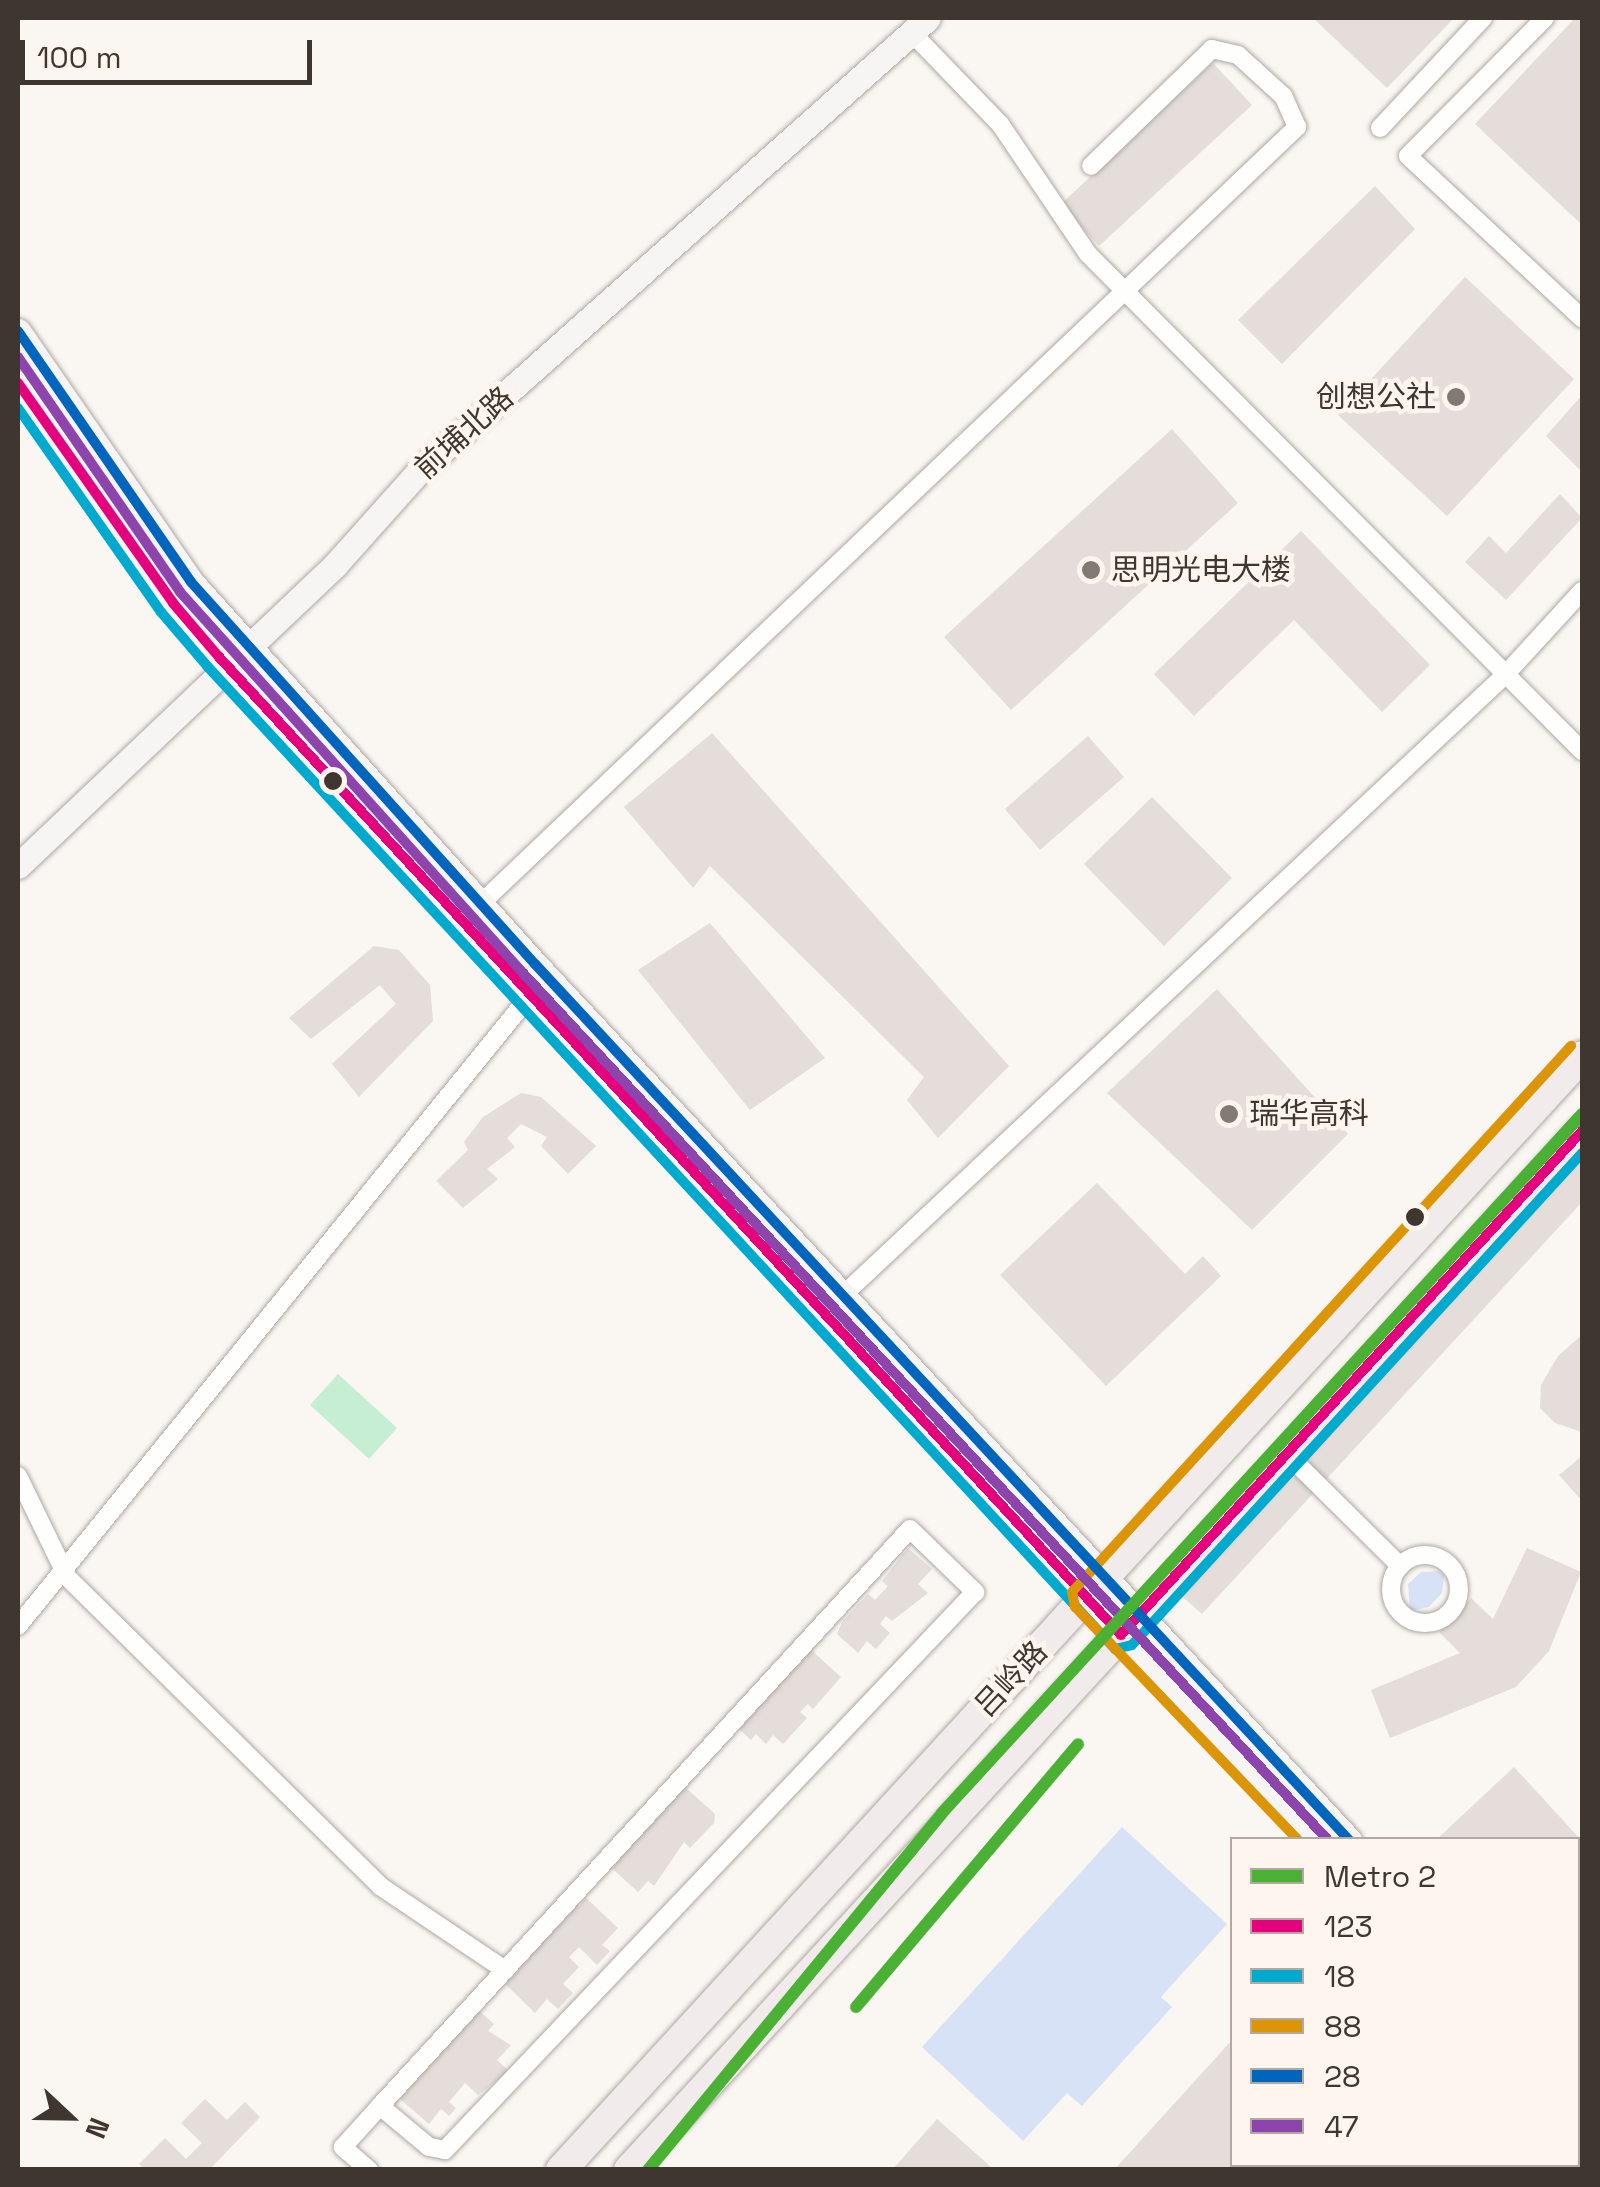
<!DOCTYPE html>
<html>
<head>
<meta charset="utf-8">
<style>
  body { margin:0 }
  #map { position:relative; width:1600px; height:2187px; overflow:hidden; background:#faf6f2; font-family:"Space Grotesk","Noto Sans SC",sans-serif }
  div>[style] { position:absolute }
  .green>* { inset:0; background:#c6eed5 }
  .water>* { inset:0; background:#d8e2f6 }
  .building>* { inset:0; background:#e4ddd9 }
  .roads { filter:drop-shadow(0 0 2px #aea8a4) drop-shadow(0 0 2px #aea8a4) }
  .street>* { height:18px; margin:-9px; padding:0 9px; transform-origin:9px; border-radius:9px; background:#fefefd }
  .street>.ring { margin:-9px; padding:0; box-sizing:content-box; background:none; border:18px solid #fefefd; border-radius:50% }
  .secondary>* { height:25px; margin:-12.5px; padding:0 12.5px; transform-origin:12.5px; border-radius:12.5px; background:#f7f4f4 }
  .primary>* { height:30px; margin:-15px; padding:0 15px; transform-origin:15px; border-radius:15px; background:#f2ebeb }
  .bus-1>* { height:10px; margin:-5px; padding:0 5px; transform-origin:5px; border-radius:5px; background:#e5007d }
  .bus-2>* { height:10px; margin:-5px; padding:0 5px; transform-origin:5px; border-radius:5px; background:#00a9ce }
  .bus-3>* { height:10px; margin:-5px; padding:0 5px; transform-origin:5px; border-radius:5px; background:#db9507 }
  .bus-4>* { height:10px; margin:-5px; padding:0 5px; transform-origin:5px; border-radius:5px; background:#0065bd }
  .bus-5>* { height:10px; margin:-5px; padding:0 5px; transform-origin:5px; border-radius:5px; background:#8e44ad }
  .metro-1>* { height:12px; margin:-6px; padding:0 6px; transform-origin:6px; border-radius:6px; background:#4bb134 }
  .dots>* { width:28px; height:28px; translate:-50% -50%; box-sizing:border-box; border:5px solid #fef5ef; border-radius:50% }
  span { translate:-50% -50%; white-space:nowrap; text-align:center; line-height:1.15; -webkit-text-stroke:9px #fef5ef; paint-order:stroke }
  .poi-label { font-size:30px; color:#3f3630 }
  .right { translate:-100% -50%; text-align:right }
  .left { translate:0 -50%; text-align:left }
  .street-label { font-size:30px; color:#3f3630 }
  .frame { position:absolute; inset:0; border:20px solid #3f3630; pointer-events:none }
  .legend { position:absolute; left:1230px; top:1837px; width:350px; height:330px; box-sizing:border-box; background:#fef5ef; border:2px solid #b2a9a3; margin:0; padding:12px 18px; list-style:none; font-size:30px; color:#3f3630 }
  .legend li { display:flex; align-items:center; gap:20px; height:50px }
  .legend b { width:50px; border:2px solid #b2a9a3 }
  .north { position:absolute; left:20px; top:2067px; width:100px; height:100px; -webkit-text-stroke:8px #fef5ef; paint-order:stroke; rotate:112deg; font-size:28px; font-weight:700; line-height:40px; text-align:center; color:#3f3630 }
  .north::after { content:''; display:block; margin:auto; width:35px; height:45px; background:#3f3630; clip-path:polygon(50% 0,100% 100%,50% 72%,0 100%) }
  .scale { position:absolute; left:20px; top:40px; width:292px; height:45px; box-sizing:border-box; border:5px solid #3f3630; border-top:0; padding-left:12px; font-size:30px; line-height:35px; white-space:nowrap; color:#3f3630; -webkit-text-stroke:8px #fef5ef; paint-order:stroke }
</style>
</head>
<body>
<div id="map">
  <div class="green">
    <div style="clip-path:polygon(338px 1374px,397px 1428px,369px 1459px,310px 1405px)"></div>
  </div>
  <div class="water">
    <div style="clip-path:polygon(1438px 1571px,1444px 1575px,1442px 1593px,1429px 1607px,1410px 1611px,1408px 1584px,1421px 1572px)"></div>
    <div style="clip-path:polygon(1122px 1827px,1227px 1924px,1161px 1997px,1172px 2007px,1082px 2106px,1067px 2093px,1023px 2141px,922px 2047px)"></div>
  </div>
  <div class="building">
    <div style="clip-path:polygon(1313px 18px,1454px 18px,1387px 88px)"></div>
    <div style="clip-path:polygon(1575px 18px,1582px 18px,1582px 225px,1475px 124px)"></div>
    <div style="clip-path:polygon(1213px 63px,1252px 105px,1099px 246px,1061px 204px)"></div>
    <div style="clip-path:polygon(1375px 186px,1415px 229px,1282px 364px,1238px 320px)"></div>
    <div style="clip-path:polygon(1465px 277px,1574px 379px,1447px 516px,1338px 415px)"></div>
    <div style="clip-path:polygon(1582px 395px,1582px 472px,1546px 436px)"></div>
    <div style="clip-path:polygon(1172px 429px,1238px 503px,1011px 710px,944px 637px)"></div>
    <div style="clip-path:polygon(1560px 494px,1582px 518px,1506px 600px,1465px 562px,1489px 536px,1506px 553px)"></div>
    <div style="clip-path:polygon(1301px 531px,1430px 665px,1382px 712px,1294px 620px,1194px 716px,1154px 674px)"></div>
    <div style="clip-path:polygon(712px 733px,1009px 1066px,938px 1138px,907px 1100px,924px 1077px,710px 866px,693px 888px,624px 807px)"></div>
    <div style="clip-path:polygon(1088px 736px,1124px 777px,1040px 850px,1005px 809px)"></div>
    <div style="clip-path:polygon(1152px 797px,1232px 878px,1164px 946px,1084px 864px)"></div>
    <div style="clip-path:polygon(710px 923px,825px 1058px,750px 1110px,638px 970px)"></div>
    <div style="clip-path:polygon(374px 946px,399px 950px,430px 985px,433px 1021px,359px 1097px,332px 1064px,396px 1004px,380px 985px,311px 1039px,289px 1018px)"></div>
    <div style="clip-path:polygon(1217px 989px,1348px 1134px,1252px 1230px,1107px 1093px)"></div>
    <div style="clip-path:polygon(521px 1093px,541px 1097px,596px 1146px,568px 1174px,541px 1146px,547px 1137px,521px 1124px,507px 1138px,515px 1147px,487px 1169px,498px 1179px,463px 1208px,436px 1181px,468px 1150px,464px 1142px,483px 1117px)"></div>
    <div style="clip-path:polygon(1582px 1108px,1582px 1202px,1202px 1614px,1158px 1575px)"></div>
    <div style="clip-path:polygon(1097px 1183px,1185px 1274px,1203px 1256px,1221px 1276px,1106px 1386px,1000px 1275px)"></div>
    <div style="clip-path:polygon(1582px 1335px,1582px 1432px,1555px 1423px,1540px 1408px,1541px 1385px,1558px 1356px)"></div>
    <div style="clip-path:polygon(1582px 1456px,1582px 1501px,1559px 1475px)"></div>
    <div style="clip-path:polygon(908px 1548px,932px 1569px,918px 1584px,928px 1593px,892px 1621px,886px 1616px,880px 1624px,890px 1633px,876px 1649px,867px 1641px,858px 1653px,837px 1634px,842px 1622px,868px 1594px,875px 1600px,888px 1586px,882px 1581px)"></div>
    <div style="clip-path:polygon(1527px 1548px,1581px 1572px,1549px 1651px,1516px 1687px,1390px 1738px,1371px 1690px,1460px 1653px,1439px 1632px,1471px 1598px,1493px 1619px)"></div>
    <div style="clip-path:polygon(810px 1649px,841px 1677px,813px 1709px,808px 1704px,800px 1712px,807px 1718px,783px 1744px,773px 1735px,766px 1744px,756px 1734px,751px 1740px,738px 1728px)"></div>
    <div style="clip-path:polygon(1514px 1767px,1582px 1841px,1582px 2038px,1578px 1840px,1436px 1840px)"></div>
    <div style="clip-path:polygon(684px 1786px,715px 1814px,714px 1823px,690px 1848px,684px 1842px,654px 1886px,648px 1881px,638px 1892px,605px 1862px)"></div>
    <div style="clip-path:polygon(586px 1898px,618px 1928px,602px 1945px,610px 1951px,597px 1965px,579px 1947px,569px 1957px,579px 1967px,563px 1984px,573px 1993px,558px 2009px,547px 1999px,535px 2013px,501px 1980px,554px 1930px,550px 1926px,573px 1901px,579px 1906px)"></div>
    <div style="clip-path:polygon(478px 2010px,494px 2024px,488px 2031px,511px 2045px,497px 2060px,509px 2071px,478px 2095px,465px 2083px,449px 2102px,456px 2108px,449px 2116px,441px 2109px,429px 2124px,400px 2099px)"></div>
    <div style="clip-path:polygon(1232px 2040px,1232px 2164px,1290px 2164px,1285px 2170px,1114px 2170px)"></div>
    <div style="clip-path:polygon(205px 2099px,227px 2120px,245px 2102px,260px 2117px,209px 2170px,145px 2170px,139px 2164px,165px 2138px,186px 2159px,202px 2143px,181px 2123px)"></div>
    <div style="clip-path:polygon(937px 2119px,990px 2166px,987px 2170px,892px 2170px)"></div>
  </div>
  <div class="roads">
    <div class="street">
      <div style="left:1545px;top:18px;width:194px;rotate:134.8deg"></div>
      <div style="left:1408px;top:156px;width:238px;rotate:43deg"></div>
      <div style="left:912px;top:33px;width:127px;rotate:46deg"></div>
      <div style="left:1000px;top:124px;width:157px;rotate:55.9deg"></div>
      <div style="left:1088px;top:254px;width:701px;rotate:45.17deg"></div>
      <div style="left:1380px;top:128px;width:151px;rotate:-46.9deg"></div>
      <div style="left:475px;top:909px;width:1135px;rotate:-43.57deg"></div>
      <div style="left:1297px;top:127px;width:34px;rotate:-114deg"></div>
      <div style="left:1283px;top:96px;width:61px;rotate:-137.7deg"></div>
      <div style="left:1238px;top:55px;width:27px;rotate:-167deg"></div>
      <div style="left:1212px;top:49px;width:168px;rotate:136deg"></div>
      <div style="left:826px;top:1311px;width:930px;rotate:-43.13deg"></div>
      <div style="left:1505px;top:675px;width:114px;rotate:-47.5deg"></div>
      <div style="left:1288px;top:1455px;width:158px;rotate:44.7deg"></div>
      <div style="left:18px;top:1476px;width:112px;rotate:64.1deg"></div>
      <div style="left:67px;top:1577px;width:440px;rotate:44.6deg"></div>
      <div style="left:380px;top:1886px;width:151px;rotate:33.9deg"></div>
      <div class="ring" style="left:1391px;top:1555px;width:50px;height:50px"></div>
      <div style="left:18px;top:1626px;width:823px;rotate:-50.92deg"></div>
      <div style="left:369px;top:2170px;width:35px;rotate:-139deg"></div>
      <div style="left:343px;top:2147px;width:55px;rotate:-47.9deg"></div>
      <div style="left:380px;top:2106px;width:783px;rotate:-47.43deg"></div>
      <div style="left:910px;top:1529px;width:91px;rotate:44.1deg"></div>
      <div style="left:975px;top:1592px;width:770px;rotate:133.53deg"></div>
      <div style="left:445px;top:2150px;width:16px;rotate:-169deg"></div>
      <div style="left:429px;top:2147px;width:64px;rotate:-140.1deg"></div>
      <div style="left:1463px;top:2170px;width:7px;rotate:-56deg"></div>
    </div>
    <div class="secondary">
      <div style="left:18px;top:331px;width:305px;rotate:55.4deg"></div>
      <div style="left:191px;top:582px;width:514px;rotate:48deg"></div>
      <div style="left:535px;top:964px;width:1196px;rotate:47.1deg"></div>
      <div style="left:18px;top:383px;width:269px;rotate:54.8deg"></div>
      <div style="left:173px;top:603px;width:71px;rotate:49.6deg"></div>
      <div style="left:219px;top:657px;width:1330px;rotate:47.31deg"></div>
      <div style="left:1121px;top:1635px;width:285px;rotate:46deg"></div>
      <div style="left:18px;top:866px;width:437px;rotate:-43.5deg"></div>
      <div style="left:335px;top:565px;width:126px;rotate:-48.2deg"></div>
      <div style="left:419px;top:471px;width:681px;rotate:-41.67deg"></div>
      <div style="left:1578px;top:2088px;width:6px;rotate:51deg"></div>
      <div style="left:1578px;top:2114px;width:6px;rotate:51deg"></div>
    </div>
    <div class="primary">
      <div style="left:1142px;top:1614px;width:653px;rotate:-47.67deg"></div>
      <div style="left:561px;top:2170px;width:1511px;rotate:-47.49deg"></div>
      <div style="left:629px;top:2170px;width:727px;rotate:-47.4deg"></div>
    </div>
  </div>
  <div class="bus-1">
    <div style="left:18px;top:383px;width:269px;rotate:54.8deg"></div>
    <div style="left:173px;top:603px;width:71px;rotate:49.6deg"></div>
    <div style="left:219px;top:657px;width:1330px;rotate:47.31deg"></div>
    <div style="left:1121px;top:1635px;width:683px;rotate:-47.55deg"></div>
  </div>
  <div class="bus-2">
    <div style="left:18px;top:408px;width:249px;rotate:55deg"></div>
    <div style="left:161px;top:612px;width:72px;rotate:49.5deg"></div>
    <div style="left:208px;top:667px;width:1337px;rotate:47.27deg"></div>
    <div style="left:1115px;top:1649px;width:17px;rotate:-13deg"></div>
    <div style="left:1132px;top:1645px;width:667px;rotate:-47.55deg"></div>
  </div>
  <div class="bus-3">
    <div style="left:1298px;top:1840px;width:323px;rotate:-133.7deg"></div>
    <div style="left:1075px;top:1607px;width:15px;rotate:-101deg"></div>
    <div style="left:1072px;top:1592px;width:740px;rotate:-47.58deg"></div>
  </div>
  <div class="bus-4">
    <div style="left:18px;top:331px;width:305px;rotate:55.4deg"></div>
    <div style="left:191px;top:582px;width:514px;rotate:48deg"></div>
    <div style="left:535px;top:964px;width:1196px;rotate:47.1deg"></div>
  </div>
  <div class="bus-5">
    <div style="left:18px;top:357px;width:285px;rotate:55.4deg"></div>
    <div style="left:180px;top:592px;width:514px;rotate:48deg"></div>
    <div style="left:524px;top:974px;width:1182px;rotate:47.13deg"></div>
  </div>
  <div class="metro-1">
    <div style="left:856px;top:2007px;width:344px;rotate:-49.8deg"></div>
    <div style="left:648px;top:2170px;width:462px;rotate:-50.5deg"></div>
    <div style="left:942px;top:1813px;width:948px;rotate:-47.52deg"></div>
  </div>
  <div class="dots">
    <div style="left:1456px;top:397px;background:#807974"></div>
    <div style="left:1091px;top:570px;background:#807974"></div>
    <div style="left:333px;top:781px;background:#3f3630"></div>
    <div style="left:1229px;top:1114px;background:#807974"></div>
    <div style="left:1415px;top:1217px;background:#3f3630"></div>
  </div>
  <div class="poi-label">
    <span class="right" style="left:1436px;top:397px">创想公社</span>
    <span class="left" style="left:1111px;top:570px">思明光电大楼</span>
    <span class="left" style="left:1249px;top:1114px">瑞华高科</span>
  </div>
  <div class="street-label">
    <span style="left:464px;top:433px;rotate:-42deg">前埔北路</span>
    <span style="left:1011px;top:1679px;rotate:-47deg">吕岭路</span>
  </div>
  <div class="frame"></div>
  <ul class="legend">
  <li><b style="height:12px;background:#4bb134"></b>Metro 2</li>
  <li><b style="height:12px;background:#e5007d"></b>123</li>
  <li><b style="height:12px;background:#00a9ce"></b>18</li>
  <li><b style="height:12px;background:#db9507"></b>88</li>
  <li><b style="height:12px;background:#0065bd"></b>28</li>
  <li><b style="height:12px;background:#8e44ad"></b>47</li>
  </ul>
  <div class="north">N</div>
  <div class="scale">100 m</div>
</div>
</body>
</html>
